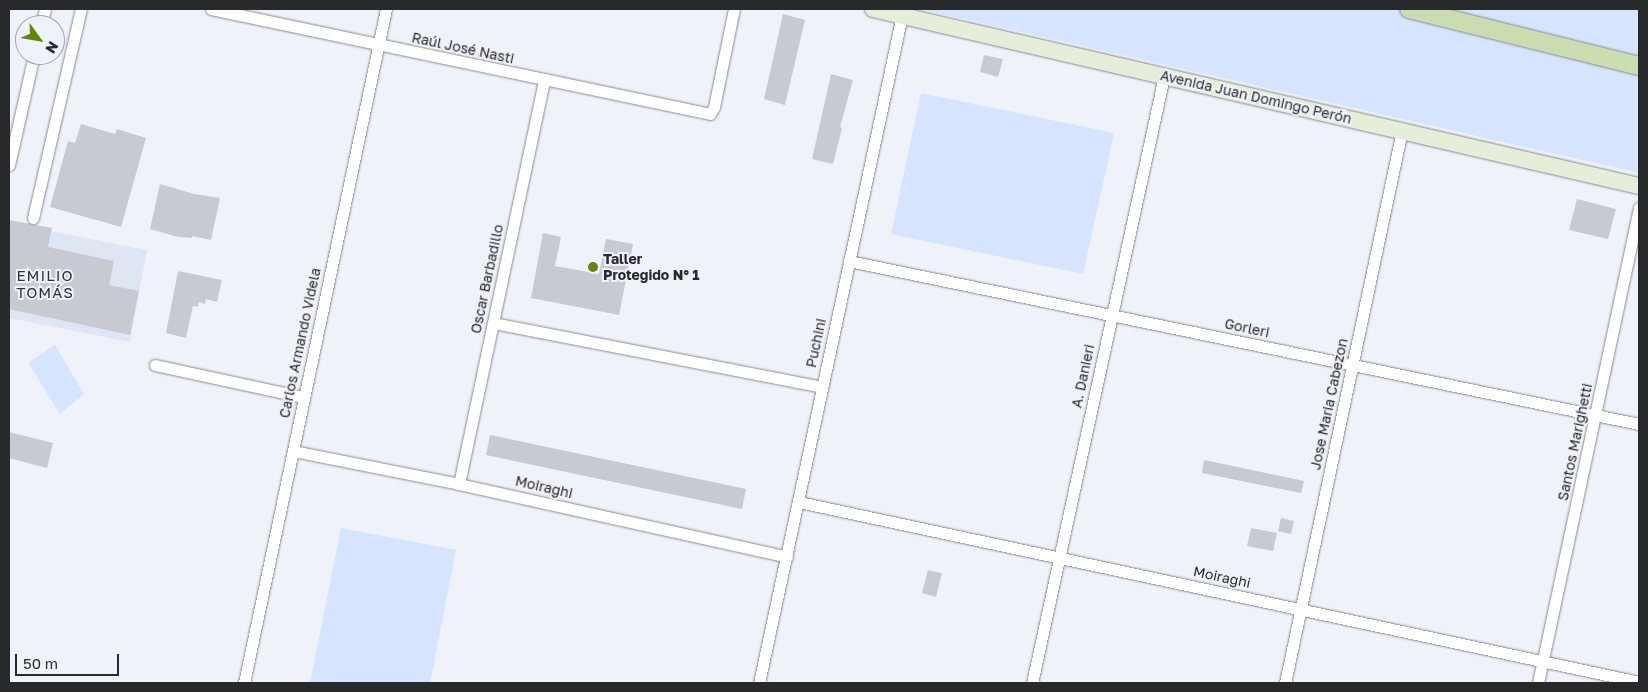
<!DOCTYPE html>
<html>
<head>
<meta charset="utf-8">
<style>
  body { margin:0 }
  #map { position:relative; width:1648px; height:692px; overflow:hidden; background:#eff2f8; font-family:"Golos Text",sans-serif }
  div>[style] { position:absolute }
  .built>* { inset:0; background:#dfe6f3 }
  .green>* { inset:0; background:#d6e4ff }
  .building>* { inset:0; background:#c7cad0 }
  .roads { filter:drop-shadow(0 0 1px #888b90) drop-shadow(0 0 1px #888b90) }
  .minor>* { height:11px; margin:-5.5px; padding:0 5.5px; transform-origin:5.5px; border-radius:5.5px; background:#fff }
  .secondary>* { height:16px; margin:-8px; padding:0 8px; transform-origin:8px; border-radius:8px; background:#e5eed8 }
  .primary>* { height:18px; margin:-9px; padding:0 9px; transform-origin:9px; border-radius:9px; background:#cadcb0 }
  .dots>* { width:14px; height:14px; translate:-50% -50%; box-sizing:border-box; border:2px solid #eff2f8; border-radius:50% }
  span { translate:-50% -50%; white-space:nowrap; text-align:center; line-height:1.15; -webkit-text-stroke:4px #eff2f8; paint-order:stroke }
  .street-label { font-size:14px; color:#28292b }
  .poi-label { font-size:14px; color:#28292b; font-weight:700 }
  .left { translate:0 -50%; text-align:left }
  .neighbourhood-label { font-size:15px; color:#303337; letter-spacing:1px }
  .frame { position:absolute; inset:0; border:10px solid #28292b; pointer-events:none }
  .north { position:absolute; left:15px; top:15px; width:50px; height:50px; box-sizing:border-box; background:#eff2f8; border:1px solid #9fa2a6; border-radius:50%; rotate:122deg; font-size:14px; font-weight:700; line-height:20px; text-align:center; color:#28292b }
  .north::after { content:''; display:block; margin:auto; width:18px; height:22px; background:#61860a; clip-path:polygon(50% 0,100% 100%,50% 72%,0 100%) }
  .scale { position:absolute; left:15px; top:654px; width:104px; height:22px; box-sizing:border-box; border:2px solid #28292b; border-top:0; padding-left:6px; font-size:15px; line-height:18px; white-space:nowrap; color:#28292b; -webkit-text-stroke:4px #eff2f8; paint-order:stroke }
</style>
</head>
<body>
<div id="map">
  <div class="built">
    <div style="clip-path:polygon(9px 223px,147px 250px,130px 342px,9px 318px)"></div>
  </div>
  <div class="green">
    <div style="clip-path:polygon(921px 9px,1639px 9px,1639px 173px)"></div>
    <div style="clip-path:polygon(921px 93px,1114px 133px,1083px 274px,891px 234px)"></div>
    <div style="clip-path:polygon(55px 345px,84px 394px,60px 414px,28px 363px)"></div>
    <div style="clip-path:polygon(341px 528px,456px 550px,430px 683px,310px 683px)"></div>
  </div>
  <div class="building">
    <div style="clip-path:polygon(783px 14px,805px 20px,785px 105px,764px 99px)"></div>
    <div style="clip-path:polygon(984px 55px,1003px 59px,998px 77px,980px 72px)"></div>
    <div style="clip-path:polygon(831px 74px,853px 80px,840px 127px,842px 128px,833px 164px,812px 159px)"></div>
    <div style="clip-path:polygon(81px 124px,115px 134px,117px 129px,146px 138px,121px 227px,50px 207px,68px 141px,75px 143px)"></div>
    <div style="clip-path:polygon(160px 184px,194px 194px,220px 198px,211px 240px,192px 236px,192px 238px,178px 237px,150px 229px)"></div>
    <div style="clip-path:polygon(1577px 199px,1616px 209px,1608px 239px,1569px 230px)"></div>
    <div style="clip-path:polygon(9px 220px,52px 228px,48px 247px,114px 261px,109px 285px,139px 291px,130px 335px,9px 309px)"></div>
    <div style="clip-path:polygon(543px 233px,561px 237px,555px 266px,599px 274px,606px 239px,633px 244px,619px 315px,531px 298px)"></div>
    <div style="clip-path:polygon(178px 271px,222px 280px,217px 302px,206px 299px,205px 304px,199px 302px,198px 307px,193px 306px,186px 338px,166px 333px)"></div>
    <div style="clip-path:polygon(9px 432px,53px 443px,47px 468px,9px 458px)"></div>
    <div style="clip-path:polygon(490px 435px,746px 489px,742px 509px,486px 455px)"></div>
    <div style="clip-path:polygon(1204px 460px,1304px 481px,1301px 493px,1202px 473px)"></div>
    <div style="clip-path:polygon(1281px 518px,1294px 521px,1291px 534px,1278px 531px)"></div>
    <div style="clip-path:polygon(1251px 528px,1277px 533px,1273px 551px,1247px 546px)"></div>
    <div style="clip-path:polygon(928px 570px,942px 573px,936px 597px,922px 593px)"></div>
  </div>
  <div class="roads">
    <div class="minor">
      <div style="left:211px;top:9px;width:510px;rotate:11.88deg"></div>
      <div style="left:710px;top:114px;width:8px;rotate:-60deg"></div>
      <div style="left:714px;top:107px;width:100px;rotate:-78.5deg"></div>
      <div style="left:41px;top:25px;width:16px;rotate:-76deg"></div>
      <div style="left:9px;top:165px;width:113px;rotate:-77.2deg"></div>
      <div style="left:33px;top:218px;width:214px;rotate:-77.1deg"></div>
      <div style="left:849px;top:261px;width:807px;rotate:11.66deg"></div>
      <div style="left:493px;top:323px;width:335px;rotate:11deg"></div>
      <div style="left:155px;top:365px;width:151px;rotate:12.2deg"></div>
      <div style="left:293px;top:451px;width:169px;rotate:11.2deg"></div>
      <div style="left:459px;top:484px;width:336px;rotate:12.5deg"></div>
      <div style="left:459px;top:484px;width:413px;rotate:-78.1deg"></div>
      <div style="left:799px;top:502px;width:859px;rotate:12.09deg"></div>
      <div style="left:244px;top:683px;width:689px;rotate:-78.1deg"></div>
      <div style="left:759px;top:683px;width:688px;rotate:-77.92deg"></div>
      <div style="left:1032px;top:683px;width:621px;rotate:-77.73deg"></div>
      <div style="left:1285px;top:683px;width:565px;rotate:-78.05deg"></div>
      <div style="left:1538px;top:683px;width:486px;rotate:-78deg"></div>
    </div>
    <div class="secondary">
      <div style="left:873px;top:9px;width:786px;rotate:13.01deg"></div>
    </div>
    <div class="primary">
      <div style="left:1409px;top:9px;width:237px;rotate:13.9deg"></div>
    </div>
  </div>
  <div class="dots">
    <div style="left:593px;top:267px;background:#61860a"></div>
  </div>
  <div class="street-label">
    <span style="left:463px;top:48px;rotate:12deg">Raúl José Nasti</span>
    <span style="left:1256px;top:97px;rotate:13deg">Avenida Juan Domingo Perón</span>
    <span style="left:487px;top:279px;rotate:-78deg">Oscar Barbadillo</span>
    <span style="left:1247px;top:328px;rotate:12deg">Gorleri</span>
    <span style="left:300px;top:343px;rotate:-78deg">Carlos Armando Videla</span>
    <span style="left:816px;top:343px;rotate:-78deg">Puchini</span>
    <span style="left:1083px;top:376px;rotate:-78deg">A. Danieri</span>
    <span style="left:1329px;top:404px;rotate:-78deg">Jose Maria Cabezon</span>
    <span style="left:1575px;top:442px;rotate:-78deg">Santos Marighetti</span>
    <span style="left:544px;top:487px;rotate:13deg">Moiraghi</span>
    <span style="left:1222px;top:577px;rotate:12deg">Moiraghi</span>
  </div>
  <div class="poi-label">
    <span class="left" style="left:603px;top:267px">Taller<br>Protegido N° 1</span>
  </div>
  <div class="neighbourhood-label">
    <span style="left:45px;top:284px">EMILIO<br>TOMÁS</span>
  </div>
  <div class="frame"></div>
  <div class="north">N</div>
  <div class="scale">50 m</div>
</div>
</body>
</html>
